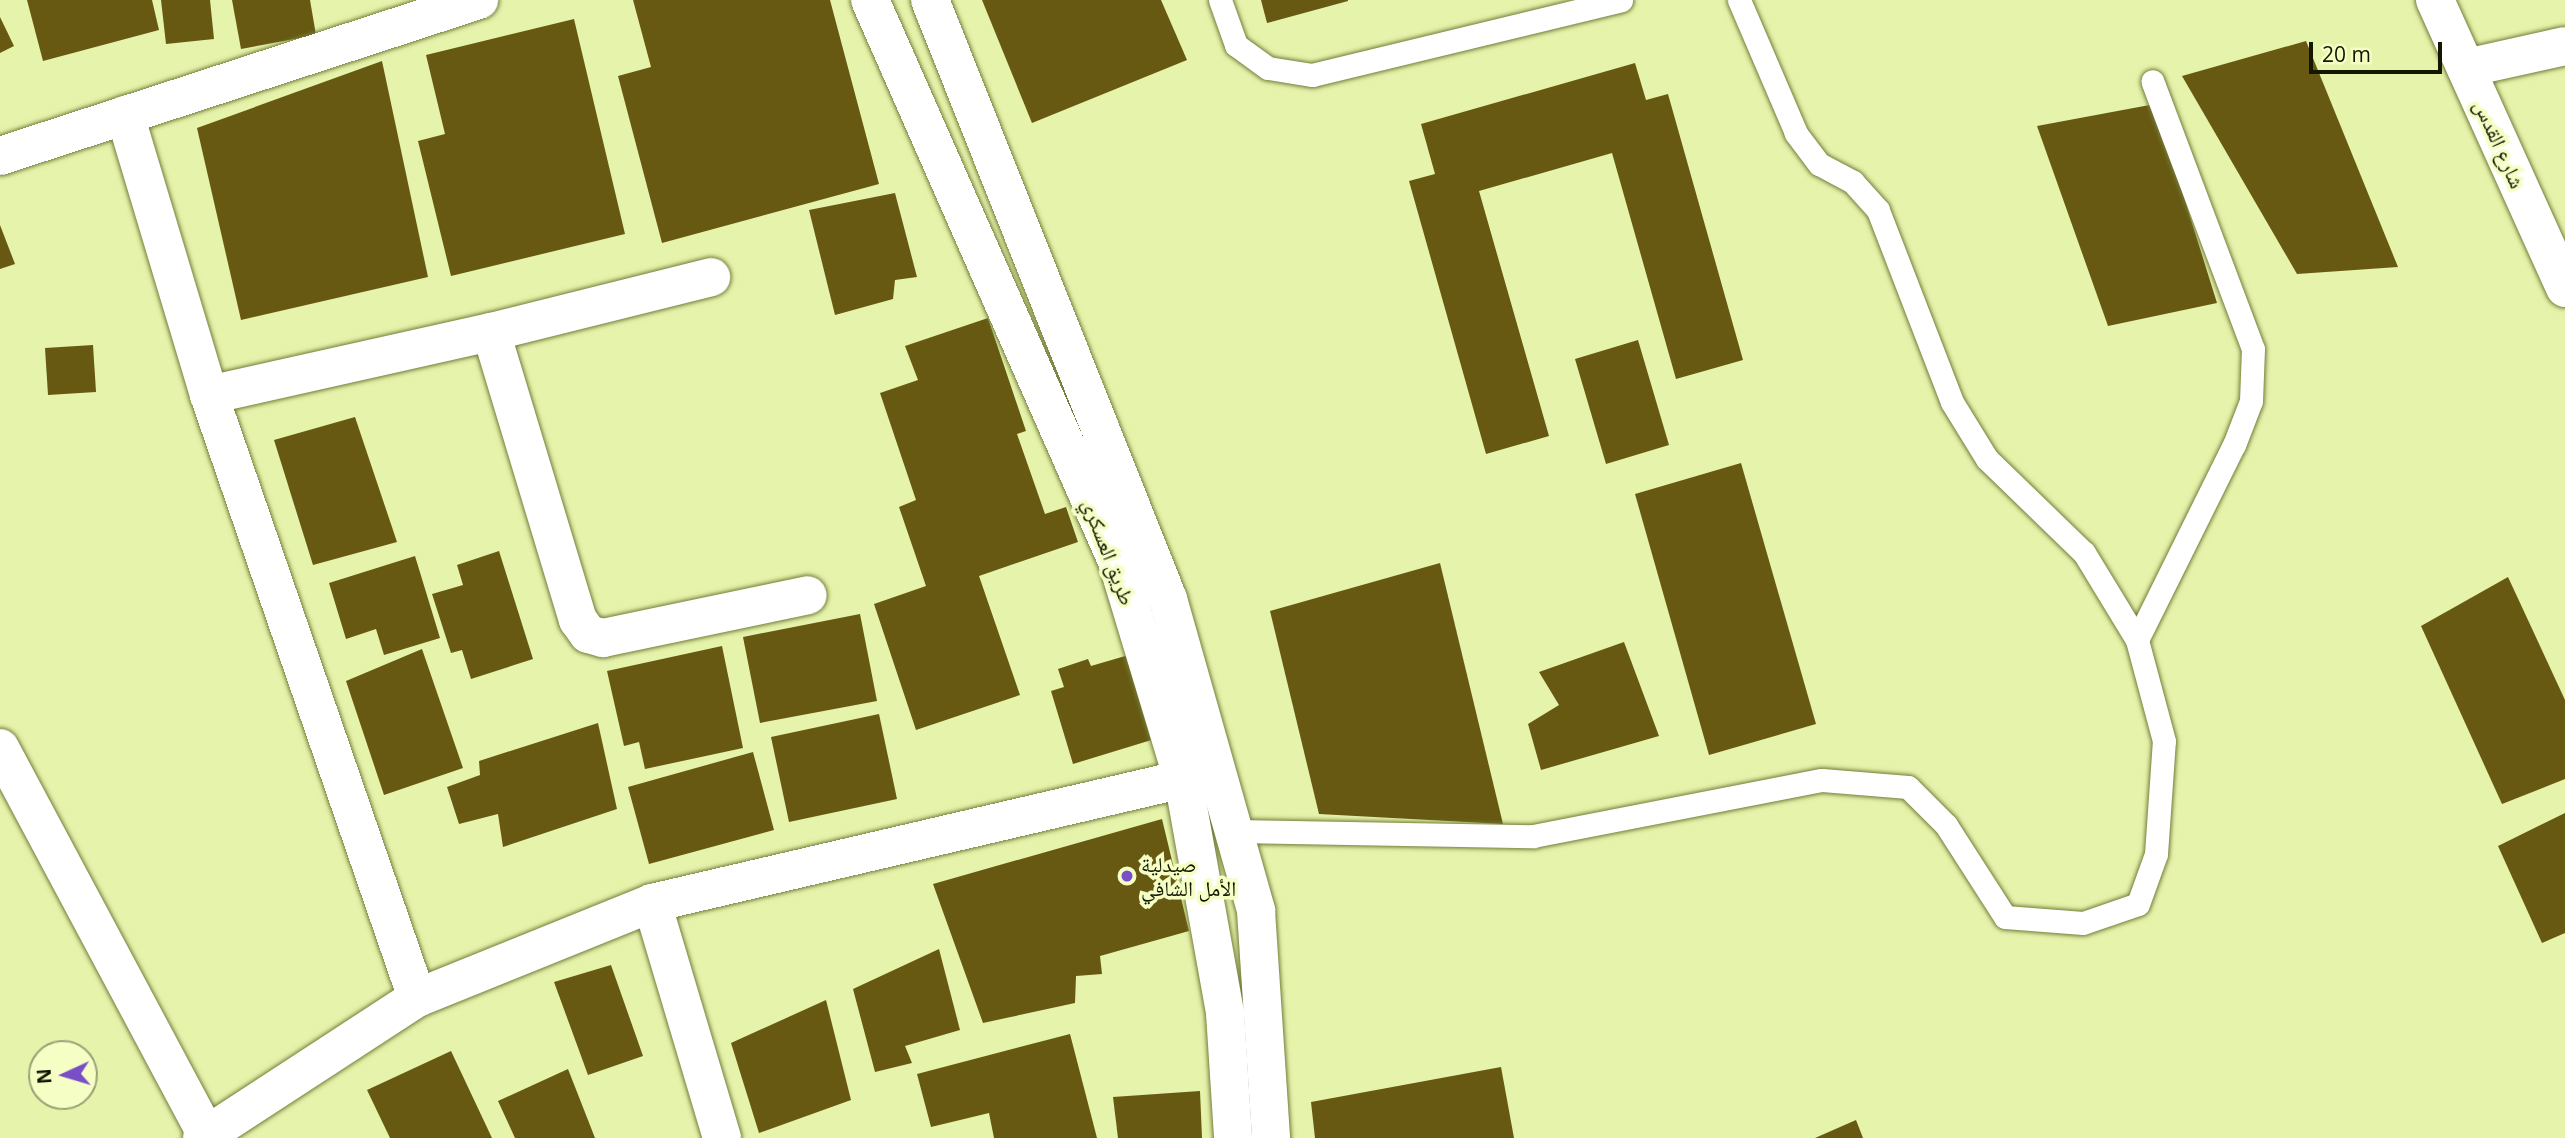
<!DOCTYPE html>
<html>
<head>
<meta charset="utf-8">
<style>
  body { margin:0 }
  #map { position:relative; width:2565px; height:1138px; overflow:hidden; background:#e6f3ab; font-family:"Open Sans","Noto Naskh Arabic",sans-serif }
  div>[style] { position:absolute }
  .building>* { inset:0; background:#675912 }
  .roads { filter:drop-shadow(0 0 2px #737d39) drop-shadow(0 0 2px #737d39) }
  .lane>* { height:23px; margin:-11.5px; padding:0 11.5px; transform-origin:11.5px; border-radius:11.5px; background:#fff }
  .street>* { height:38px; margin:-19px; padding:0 19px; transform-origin:19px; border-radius:19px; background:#fff }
  .secondary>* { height:38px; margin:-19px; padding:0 19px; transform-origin:19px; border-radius:19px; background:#fff }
  .dots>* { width:19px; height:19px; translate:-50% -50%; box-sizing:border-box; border:4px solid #f4fec5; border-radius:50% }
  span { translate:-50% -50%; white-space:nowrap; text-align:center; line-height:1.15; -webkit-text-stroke:7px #f4fec5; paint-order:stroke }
  .street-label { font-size:21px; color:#141700 }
  .poi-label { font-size:21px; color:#141700 }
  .left { translate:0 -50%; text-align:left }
  .north { position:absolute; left:28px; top:1040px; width:70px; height:70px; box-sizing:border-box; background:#f4fec5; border:2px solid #9aa276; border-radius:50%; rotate:266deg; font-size:19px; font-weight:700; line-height:28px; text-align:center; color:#141700 }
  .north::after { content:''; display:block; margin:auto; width:24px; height:32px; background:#794ec7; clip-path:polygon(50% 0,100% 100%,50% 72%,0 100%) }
  .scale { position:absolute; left:2309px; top:42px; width:133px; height:32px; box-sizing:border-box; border:4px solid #141700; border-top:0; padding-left:9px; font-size:21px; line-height:24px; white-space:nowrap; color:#141700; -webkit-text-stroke:5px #f4fec5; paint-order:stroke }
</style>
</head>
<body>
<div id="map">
  <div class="building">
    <div style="clip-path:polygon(27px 0,152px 0,159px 30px,43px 61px)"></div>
    <div style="clip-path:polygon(161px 0,210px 0,214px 39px,166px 44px)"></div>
    <div style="clip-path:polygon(232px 0,310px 0,316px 35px,241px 49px)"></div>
    <div style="clip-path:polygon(633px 0,830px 0,879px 184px,662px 243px,618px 76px,651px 67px)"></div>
    <div style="clip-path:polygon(982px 0,1161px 0,1187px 60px,1032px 123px)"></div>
    <div style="clip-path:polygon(1261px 0,1348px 0,1348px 1px,1267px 23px)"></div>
    <div style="clip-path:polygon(0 17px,14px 46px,0 53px)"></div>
    <div style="clip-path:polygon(574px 19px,625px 234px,451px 276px,418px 141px,445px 134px,426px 55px)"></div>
    <div style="clip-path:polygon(2306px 41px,2398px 267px,2297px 274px,2182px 76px)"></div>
    <div style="clip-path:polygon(382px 61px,428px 277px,241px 320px,197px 128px)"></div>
    <div style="clip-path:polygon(1635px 63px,1646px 100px,1668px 94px,1743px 360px,1676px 379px,1612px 153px,1479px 191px,1549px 436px,1486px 454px,1409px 181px,1435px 174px,1421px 124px)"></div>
    <div style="clip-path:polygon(2155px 104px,2217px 303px,2108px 326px,2037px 126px)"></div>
    <div style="clip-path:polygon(895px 193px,917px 277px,895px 280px,893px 299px,835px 315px,809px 210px)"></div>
    <div style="clip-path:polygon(0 225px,15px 264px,0 269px)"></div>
    <div style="clip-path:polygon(988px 318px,1026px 431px,1017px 434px,1045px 514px,1066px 507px,1078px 542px,979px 576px,1020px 695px,916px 730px,874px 604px,926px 586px,899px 507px,916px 500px,880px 393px,918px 380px,905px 346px)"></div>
    <div style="clip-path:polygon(1638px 340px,1669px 445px,1606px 464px,1575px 359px)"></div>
    <div style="clip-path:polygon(93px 345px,96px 392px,48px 395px,45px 348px)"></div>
    <div style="clip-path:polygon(355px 417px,397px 542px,313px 565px,274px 440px)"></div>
    <div style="clip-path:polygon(1741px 463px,1816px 724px,1709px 755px,1635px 494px)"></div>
    <div style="clip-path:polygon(499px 551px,533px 659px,471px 679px,462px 650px,451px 653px,432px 594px,463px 585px,457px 565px)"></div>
    <div style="clip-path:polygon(415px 556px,440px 638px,384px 655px,376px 629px,346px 639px,329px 583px)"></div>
    <div style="clip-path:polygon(1440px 563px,1503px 824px,1319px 814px,1270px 611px)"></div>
    <div style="clip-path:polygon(2508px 577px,2565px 700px,2565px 779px,2502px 804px,2421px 626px)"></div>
    <div style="clip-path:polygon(860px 614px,877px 701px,760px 723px,743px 637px)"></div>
    <div style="clip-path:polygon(1624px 642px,1659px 736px,1541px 770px,1528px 724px,1559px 705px,1539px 672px)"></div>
    <div style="clip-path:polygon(722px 646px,743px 748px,645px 769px,639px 742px,624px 746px,607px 671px)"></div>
    <div style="clip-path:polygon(422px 649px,463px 768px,384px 795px,346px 681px)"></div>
    <div style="clip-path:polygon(1132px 654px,1158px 738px,1073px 764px,1051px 691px,1064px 687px,1058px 669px,1088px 659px,1091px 666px)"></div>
    <div style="clip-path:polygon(879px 714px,897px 799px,789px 822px,771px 737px)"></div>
    <div style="clip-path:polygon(598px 723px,617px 809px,503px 847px,498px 814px,459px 824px,447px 787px,480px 775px,479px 761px)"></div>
    <div style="clip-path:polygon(753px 752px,774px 830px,649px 864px,628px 787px)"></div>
    <div style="clip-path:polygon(2565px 813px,2565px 933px,2542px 943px,2498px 846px)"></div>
    <div style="clip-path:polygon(1162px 819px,1189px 931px,1100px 956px,1102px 974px,1076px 976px,1075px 1003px,983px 1023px,933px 884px)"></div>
    <div style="clip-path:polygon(939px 949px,960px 1030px,905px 1046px,912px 1063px,875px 1072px,853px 989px)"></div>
    <div style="clip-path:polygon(611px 965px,643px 1056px,588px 1075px,554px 982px)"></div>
    <div style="clip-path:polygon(826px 1000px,851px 1100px,759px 1133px,731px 1043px)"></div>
    <div style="clip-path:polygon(1070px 1034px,1097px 1138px,994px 1138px,989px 1113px,931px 1127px,917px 1074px)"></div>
    <div style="clip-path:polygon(451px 1051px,492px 1138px,390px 1138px,367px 1090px)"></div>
    <div style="clip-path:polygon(1501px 1067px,1514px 1138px,1315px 1138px,1311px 1102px)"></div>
    <div style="clip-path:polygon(568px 1069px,595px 1138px,515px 1138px,498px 1101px)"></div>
    <div style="clip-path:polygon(1200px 1091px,1202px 1138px,1118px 1138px,1113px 1097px)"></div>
    <div style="clip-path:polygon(1856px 1120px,1863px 1138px,1815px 1138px)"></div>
  </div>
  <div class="roads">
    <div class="lane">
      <div style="left:1220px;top:0;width:48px;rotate:70.4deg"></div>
      <div style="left:1236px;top:45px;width:39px;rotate:36deg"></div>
      <div style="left:1268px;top:68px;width:45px;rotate:9deg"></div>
      <div style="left:1312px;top:75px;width:318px;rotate:-13.6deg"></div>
      <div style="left:2137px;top:640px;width:218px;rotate:-63.6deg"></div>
      <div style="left:2234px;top:445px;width:47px;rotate:-68.9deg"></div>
      <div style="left:2251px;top:401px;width:52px;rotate:-87.8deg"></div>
      <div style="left:2253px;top:349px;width:286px;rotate:-110.6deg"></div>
      <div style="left:1233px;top:831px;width:300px;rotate:1deg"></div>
      <div style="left:1533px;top:836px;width:294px;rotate:-11deg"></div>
      <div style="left:1822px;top:780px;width:86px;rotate:4.7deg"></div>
      <div style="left:1908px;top:787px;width:54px;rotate:45deg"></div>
      <div style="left:1946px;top:825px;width:109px;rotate:57.3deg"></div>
      <div style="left:2005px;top:917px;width:78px;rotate:4.4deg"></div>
      <div style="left:2083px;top:923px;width:58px;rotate:-19.1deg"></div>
      <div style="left:2138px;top:904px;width:53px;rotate:-70.2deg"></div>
      <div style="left:2156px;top:854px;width:113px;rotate:-86deg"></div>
      <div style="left:2164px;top:741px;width:105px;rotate:-105deg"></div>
      <div style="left:2137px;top:640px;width:102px;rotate:-121.3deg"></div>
      <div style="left:2084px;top:553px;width:135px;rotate:-135.9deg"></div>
      <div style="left:1987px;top:459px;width:67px;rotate:-121.6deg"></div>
      <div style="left:1952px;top:402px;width:206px;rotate:-111.1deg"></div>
      <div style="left:1878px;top:210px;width:38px;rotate:-132deg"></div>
      <div style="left:1853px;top:182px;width:38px;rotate:-152deg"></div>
      <div style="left:1819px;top:164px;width:39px;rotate:-127deg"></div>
      <div style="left:1796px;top:133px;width:145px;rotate:-113.2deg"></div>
    </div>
    <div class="street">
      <div style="left:2466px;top:68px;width:101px;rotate:-12.5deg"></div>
      <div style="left:125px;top:115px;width:292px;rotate:73.3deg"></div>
      <div style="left:209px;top:395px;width:638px;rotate:70.97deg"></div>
      <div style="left:0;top:156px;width:504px;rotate:-18.04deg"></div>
      <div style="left:491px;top:332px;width:301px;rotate:73.2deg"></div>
      <div style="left:578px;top:620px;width:17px;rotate:54deg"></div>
      <div style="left:588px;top:634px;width:16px;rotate:15deg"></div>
      <div style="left:603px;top:638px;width:209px;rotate:-11.8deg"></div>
      <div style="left:209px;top:395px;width:289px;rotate:-12.6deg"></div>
      <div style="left:491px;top:332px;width:227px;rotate:-14deg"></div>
      <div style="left:0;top:748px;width:442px;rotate:61.9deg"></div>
      <div style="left:652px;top:903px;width:245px;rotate:73.4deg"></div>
      <div style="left:202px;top:1138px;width:257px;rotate:-33.1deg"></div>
      <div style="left:417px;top:998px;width:253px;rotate:-22deg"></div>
      <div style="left:652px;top:903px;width:545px;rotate:-13.14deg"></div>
    </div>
    <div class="secondary">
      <div style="left:870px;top:0;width:613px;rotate:66.24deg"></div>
      <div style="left:1117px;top:561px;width:228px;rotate:73.2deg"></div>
      <div style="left:1183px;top:779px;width:238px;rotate:79.8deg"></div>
      <div style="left:1225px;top:1013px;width:125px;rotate:86.3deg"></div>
      <div style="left:930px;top:0;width:645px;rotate:68.33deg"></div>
      <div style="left:1168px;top:599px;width:324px;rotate:74.2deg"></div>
      <div style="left:1256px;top:911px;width:227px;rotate:86.2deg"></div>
      <div style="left:2435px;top:0;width:316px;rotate:65.7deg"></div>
    </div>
  </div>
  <div class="dots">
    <div style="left:1127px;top:876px;background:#794ec7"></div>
  </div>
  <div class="street-label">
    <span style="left:2500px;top:144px;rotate:66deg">شارع القدس</span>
    <span style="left:1109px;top:552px;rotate:69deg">طريق العسكري</span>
  </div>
  <div class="poi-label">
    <span class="left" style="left:1141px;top:876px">صيدلية<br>الأمل الشافي</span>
  </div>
  <div class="north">N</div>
  <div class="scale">20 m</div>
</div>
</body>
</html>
